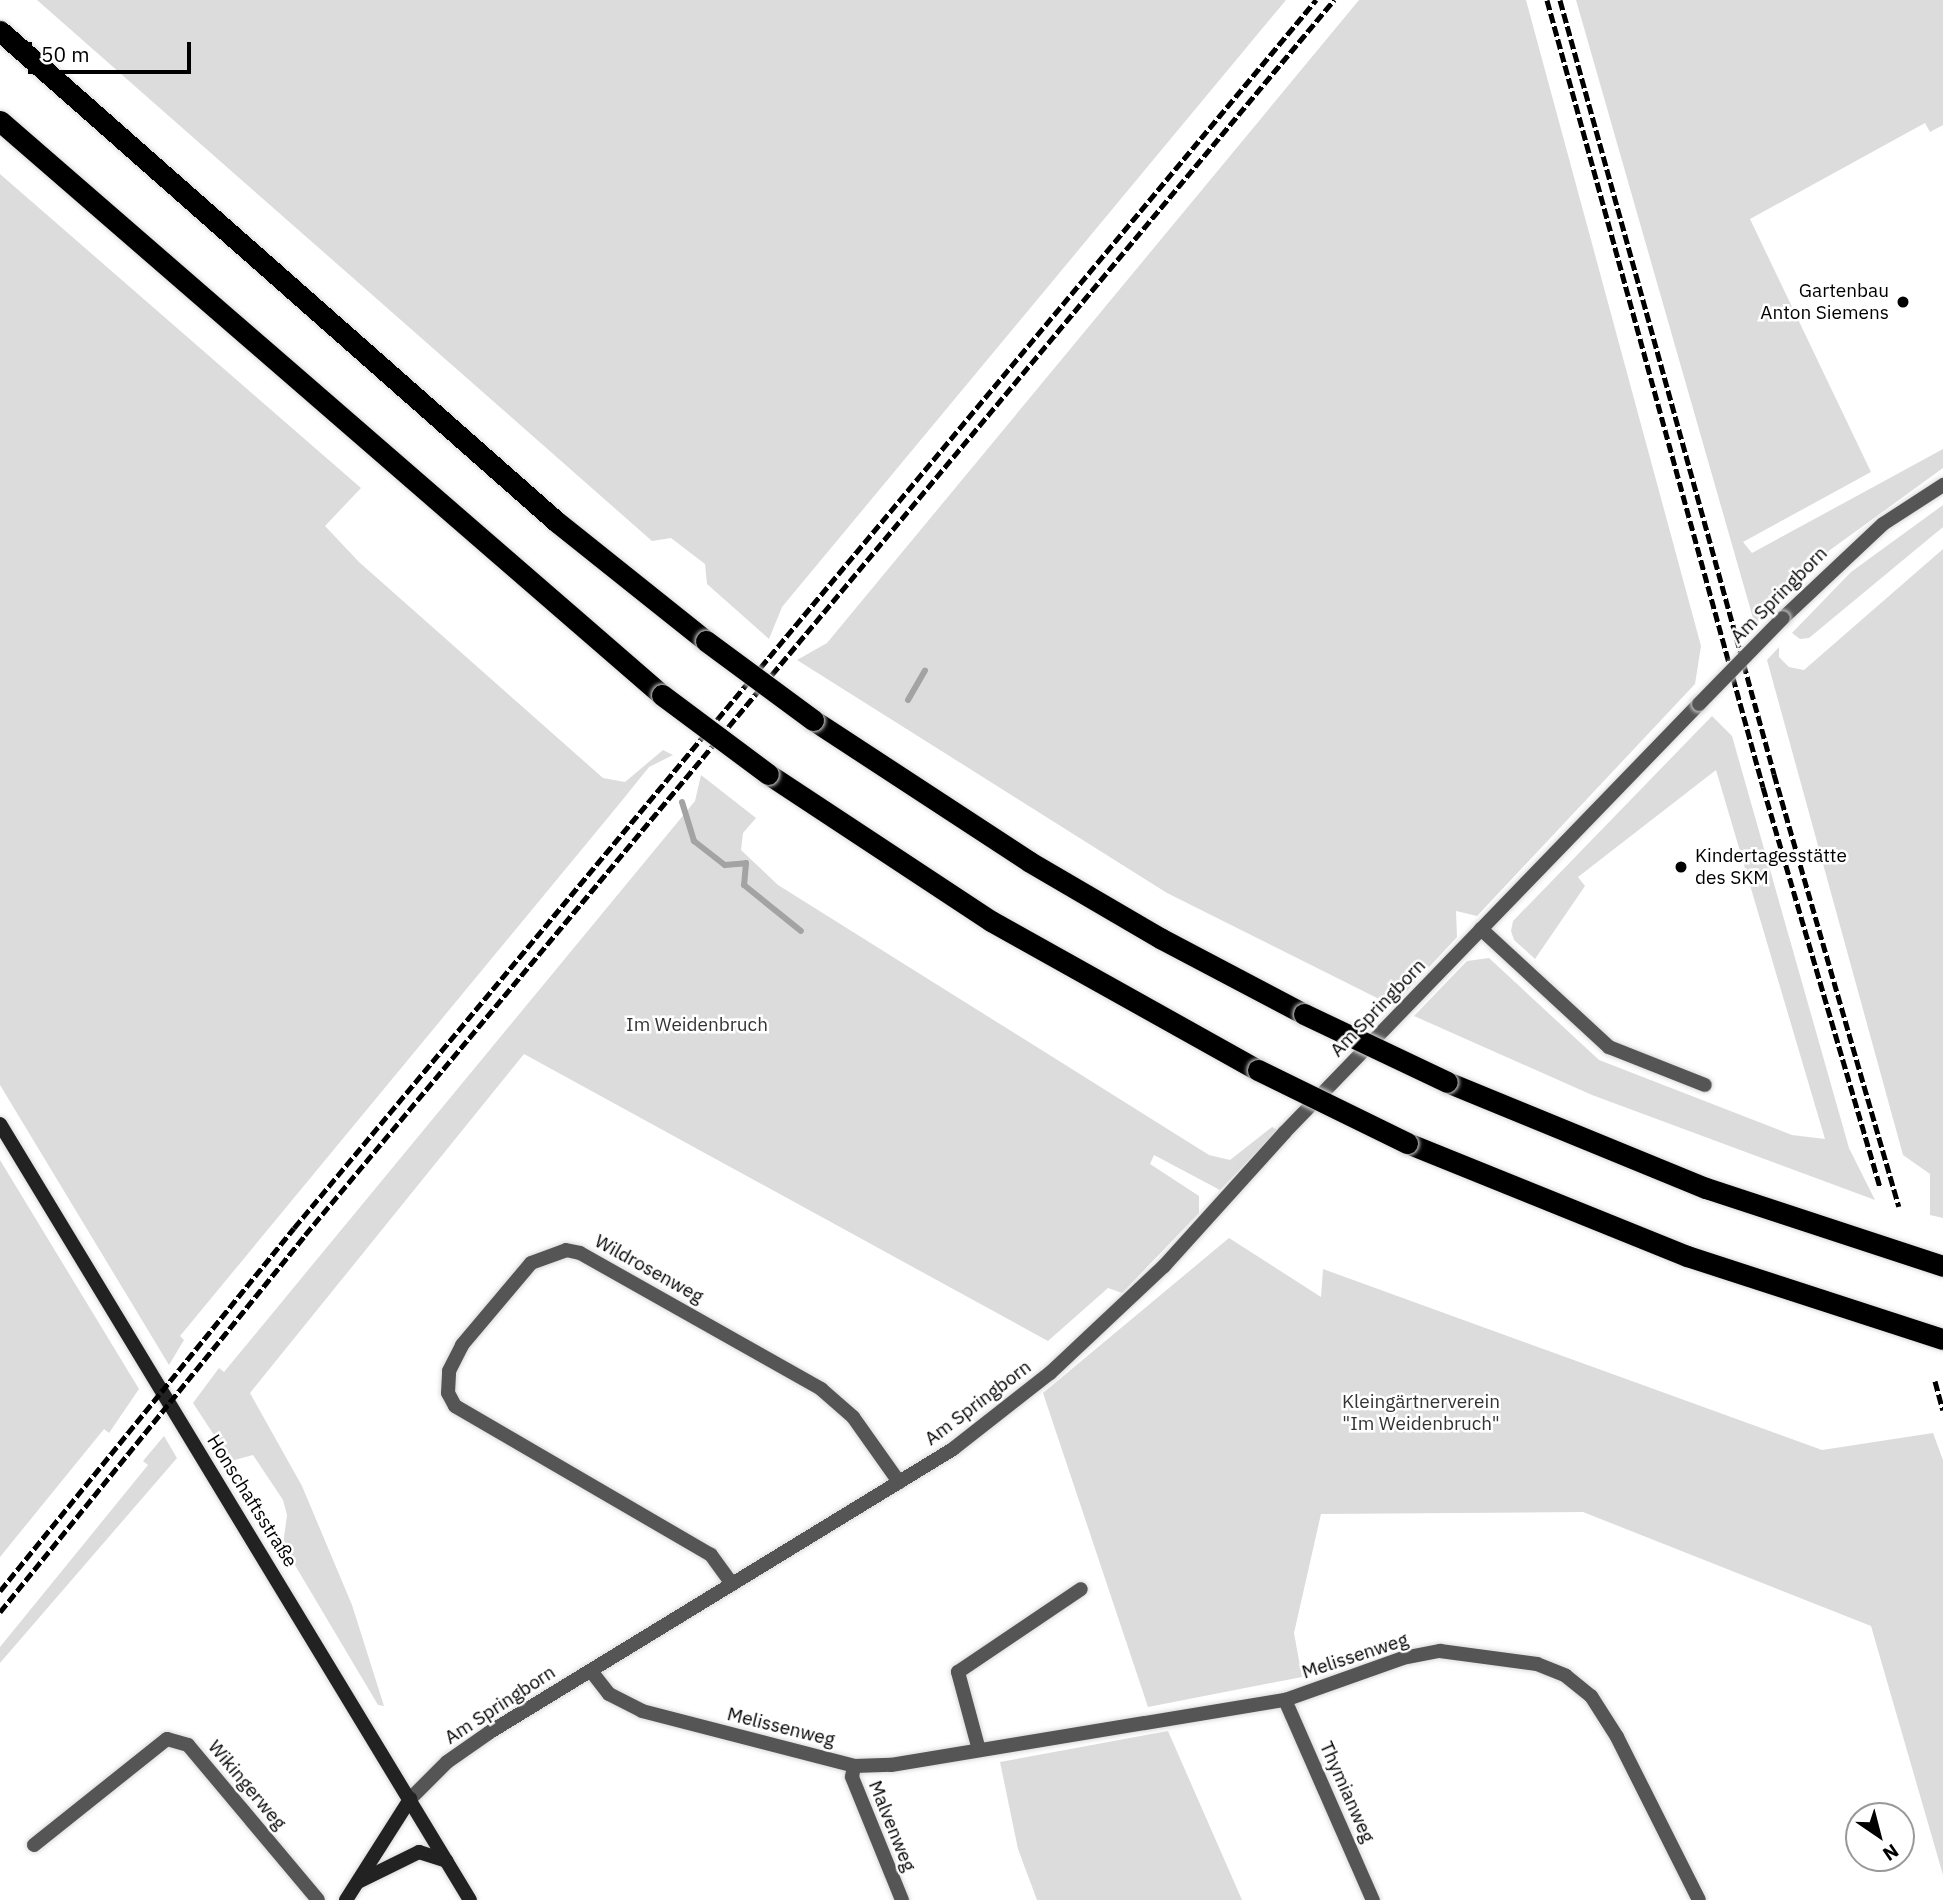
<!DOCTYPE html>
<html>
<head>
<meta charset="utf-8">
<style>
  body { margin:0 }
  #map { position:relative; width:1943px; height:1900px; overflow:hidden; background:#fff; font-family:"IBM Plex Sans",sans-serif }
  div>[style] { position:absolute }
  .green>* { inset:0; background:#dcdcdc }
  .stream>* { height:6px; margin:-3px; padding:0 3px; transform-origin:3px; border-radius:3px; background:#a3a3a3 }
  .roads { filter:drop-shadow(0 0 2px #dbdbdb) drop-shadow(0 0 2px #dbdbdb) }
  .street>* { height:14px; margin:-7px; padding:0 7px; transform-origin:7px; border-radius:7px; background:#555 }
  .secondary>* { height:14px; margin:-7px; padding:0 7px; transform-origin:7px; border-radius:7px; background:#222 }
  .highway>* { height:21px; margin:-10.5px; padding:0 10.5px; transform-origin:10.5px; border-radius:10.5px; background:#000 }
  .rail>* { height:5px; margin-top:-2.5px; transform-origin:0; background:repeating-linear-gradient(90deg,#000 0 10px,transparent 0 13.5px) }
  .bridges { filter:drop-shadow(0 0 2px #dbdbdb) drop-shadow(0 0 2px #dbdbdb) }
  .street-bridge>* { height:14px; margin:-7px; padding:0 7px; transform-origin:7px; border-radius:7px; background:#555 }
  .highway-bridge>* { height:21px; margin:-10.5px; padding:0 10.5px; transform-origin:10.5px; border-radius:10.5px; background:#000 }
  .dots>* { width:19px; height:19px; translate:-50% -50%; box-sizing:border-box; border:4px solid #fff; border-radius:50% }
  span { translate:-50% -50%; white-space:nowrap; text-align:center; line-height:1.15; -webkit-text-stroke:5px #fff; paint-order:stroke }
  .poi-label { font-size:19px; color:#000 }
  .right { translate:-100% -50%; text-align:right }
  .left { translate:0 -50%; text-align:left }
  .street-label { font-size:19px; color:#000 }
  .park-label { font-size:19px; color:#333 }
  .north { position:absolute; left:1845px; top:1802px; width:70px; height:70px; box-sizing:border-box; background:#fff; border:2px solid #999; border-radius:50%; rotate:145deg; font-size:19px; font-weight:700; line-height:28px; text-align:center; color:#000 }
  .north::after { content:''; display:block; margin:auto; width:24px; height:32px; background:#000; clip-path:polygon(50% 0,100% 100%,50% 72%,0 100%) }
  .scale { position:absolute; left:28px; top:42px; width:163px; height:32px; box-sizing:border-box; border:4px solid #000; border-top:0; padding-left:9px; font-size:21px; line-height:24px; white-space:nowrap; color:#000; -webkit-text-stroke:5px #fff; paint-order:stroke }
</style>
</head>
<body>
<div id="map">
  <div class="green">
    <div style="clip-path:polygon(37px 0,1286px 0,782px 607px,769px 639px,707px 584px,705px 564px,671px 538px,652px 541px)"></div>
    <div style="clip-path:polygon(1359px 0,1526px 0,1701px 646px,1695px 684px,1477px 916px,1456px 911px,1457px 937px,1393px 1006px,1167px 893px,797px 660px,827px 643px)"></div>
    <div style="clip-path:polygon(1576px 0,1943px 0,1943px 125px,1930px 132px,1925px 123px,1750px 219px,1871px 472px,1743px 542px,1752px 553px,1943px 449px,1943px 468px,1830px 550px,1755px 625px)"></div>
    <div style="clip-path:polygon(0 174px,361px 488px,325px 526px,359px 562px,603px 778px,625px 782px,663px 750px,673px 755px,649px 767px,620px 803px,180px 1336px,184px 1340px,169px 1365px,0 1085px)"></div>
    <div style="clip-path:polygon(1943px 505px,1943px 527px,1809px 638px,1800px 639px,1792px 633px,1851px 572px)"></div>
    <div style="clip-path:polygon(1943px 549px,1943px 1218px,1930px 1215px,1930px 1174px,1903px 1155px,1767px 660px,1779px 647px,1779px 657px,1789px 667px,1804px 670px)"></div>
    <div style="clip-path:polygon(1712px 716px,1732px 736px,1849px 1148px,1875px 1200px,1592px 1095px,1414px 1016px,1467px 961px,1489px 958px,1599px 1060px,1792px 1135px,1825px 1139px,1716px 770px,1578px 877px,1585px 886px,1535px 959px,1514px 940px,1511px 931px,1513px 921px)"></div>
    <div style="clip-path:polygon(701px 775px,756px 818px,743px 833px,741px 850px,778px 885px,1209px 1155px,1230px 1160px,1272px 1127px,1278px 1130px,1220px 1190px,1154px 1155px,1150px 1164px,1199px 1196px,1199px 1213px,1122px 1293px,1108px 1288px,1048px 1341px,524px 1054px,250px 1393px,302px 1486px,352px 1605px,384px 1706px,378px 1705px,283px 1545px,287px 1515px,283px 1500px,253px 1455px,231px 1461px,193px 1403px,219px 1368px,224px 1372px,695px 801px)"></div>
    <div style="clip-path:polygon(0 1160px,139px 1389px,109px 1433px,104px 1429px,0 1557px)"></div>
    <div style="clip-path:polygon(1229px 1238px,1321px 1297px,1323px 1269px,1822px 1450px,1933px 1433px,1943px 1460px,1943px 1875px,1871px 1626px,1583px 1512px,1321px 1514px,1294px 1633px,1302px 1677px,1148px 1707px,1043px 1393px)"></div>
    <div style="clip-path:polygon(164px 1436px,177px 1458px,0 1663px,0 1647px,148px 1465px,143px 1461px)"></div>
    <div style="clip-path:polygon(1168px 1731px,1242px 1900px,1037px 1900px,1018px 1849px,1000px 1762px)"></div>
  </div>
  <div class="stream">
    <div style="left:908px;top:700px;width:34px;rotate:-60deg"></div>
    <div style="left:682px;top:802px;width:41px;rotate:72.9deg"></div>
    <div style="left:694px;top:841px;width:39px;rotate:38deg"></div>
    <div style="left:725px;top:865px;width:21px;rotate:-5deg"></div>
    <div style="left:746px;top:863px;width:22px;rotate:95deg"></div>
    <div style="left:744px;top:885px;width:73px;rotate:38.9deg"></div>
  </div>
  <div class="roads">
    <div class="street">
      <div style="left:1783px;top:618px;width:137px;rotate:-43.2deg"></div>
      <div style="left:1883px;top:524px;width:72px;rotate:-33deg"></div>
      <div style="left:1481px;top:929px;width:174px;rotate:42.7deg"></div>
      <div style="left:1609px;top:1047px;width:103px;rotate:21.6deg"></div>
      <div style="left:732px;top:1584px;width:36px;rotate:-126deg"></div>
      <div style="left:711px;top:1555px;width:296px;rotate:-149.8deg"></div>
      <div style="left:455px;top:1406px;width:15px;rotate:-118deg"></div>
      <div style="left:448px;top:1393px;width:22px;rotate:-87deg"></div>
      <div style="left:449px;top:1371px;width:29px;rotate:-63deg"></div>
      <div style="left:462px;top:1345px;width:107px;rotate:-49.9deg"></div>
      <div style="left:531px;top:1263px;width:37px;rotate:-20deg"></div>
      <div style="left:566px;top:1250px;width:14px;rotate:12deg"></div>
      <div style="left:580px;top:1253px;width:277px;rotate:29.4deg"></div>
      <div style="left:821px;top:1389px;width:43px;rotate:41.2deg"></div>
      <div style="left:853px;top:1417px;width:80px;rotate:54.7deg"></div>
      <div style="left:591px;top:1671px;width:29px;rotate:52deg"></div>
      <div style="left:609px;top:1694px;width:37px;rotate:27deg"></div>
      <div style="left:642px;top:1711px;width:219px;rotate:14.5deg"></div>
      <div style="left:854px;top:1766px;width:37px;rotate:-2deg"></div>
      <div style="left:891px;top:1765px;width:399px;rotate:-9.4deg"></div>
      <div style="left:1285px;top:1700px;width:125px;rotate:-19.6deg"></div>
      <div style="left:1403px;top:1658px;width:38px;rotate:-11deg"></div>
      <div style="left:1440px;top:1651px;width:98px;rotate:7.6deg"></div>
      <div style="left:1537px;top:1664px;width:31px;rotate:22deg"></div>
      <div style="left:1566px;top:1676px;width:32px;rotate:39deg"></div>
      <div style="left:1591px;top:1696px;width:49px;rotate:57.6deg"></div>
      <div style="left:1617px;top:1737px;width:182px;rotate:63.3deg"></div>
      <div style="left:1285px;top:1700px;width:219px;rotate:66.3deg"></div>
      <div style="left:979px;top:1750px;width:81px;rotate:-105.1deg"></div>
      <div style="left:958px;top:1672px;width:148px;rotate:-34deg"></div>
      <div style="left:854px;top:1766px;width:11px;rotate:100deg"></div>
      <div style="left:852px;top:1777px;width:133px;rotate:67.9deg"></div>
      <div style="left:410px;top:1799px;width:52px;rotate:-45deg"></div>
      <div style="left:447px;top:1762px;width:52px;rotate:-34.9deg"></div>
      <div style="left:490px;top:1732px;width:543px;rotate:-31.43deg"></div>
      <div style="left:953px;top:1449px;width:123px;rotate:-38.1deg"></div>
      <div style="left:1050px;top:1373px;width:156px;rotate:-43.2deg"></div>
      <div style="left:1164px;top:1266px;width:179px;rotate:-47.9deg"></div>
      <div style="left:1284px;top:1133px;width:597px;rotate:-45.95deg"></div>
      <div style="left:34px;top:1845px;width:170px;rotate:-38.6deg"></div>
      <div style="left:167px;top:1739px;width:22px;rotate:16deg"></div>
      <div style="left:188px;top:1745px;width:202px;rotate:50deg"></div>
    </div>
    <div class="secondary">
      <div style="left:0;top:1124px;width:907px;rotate:58.8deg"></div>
      <div style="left:358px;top:1882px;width:68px;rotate:-26.2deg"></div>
      <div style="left:419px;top:1852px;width:29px;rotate:18deg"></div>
      <div style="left:346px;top:1900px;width:120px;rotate:-57.6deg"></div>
    </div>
    <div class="highway">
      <div style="left:0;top:31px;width:743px;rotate:41.4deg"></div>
      <div style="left:557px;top:522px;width:191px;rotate:38.6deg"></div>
      <div style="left:0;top:121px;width:876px;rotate:40.93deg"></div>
      <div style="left:813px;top:720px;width:259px;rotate:33.2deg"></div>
      <div style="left:1030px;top:862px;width:151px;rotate:30.3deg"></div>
      <div style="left:1160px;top:938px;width:163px;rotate:27.8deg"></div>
      <div style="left:768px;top:774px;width:267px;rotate:33.4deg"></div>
      <div style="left:991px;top:921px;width:306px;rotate:29.2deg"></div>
      <div style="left:1447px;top:1082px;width:280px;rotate:22.3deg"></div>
      <div style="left:1706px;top:1188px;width:250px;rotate:18.2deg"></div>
      <div style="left:1407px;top:1143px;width:302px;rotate:22deg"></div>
      <div style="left:1687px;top:1256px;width:269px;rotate:18deg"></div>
    </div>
  </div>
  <div class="rail">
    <div style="left:1547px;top:0;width:816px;rotate:74.65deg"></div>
    <div style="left:1763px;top:787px;width:416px;rotate:73.7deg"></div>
    <div style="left:1560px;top:0;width:803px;rotate:74.54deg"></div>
    <div style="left:1774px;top:774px;width:450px;rotate:73.9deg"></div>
    <div style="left:1935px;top:1381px;width:30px;rotate:75deg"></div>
    <div style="left:0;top:1591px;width:467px;rotate:-51deg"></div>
    <div style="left:294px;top:1228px;width:1598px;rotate:-50.23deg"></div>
    <div style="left:0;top:1612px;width:485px;rotate:-51deg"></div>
    <div style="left:305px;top:1235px;width:1608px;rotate:-50.2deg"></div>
  </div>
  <div class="bridges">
    <div class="street-bridge">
      <div style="left:1699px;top:704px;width:120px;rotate:-45.7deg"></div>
    </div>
    <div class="highway-bridge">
      <div style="left:706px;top:641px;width:133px;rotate:36.4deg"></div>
      <div style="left:662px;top:695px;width:132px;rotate:36.7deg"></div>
      <div style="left:1304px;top:1014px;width:158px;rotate:25.4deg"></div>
      <div style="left:1258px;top:1070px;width:166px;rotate:26.1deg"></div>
    </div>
  </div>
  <div class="dots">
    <div style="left:1903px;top:302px;background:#000"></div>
    <div style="left:1681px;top:867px;background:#000"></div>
  </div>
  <div class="poi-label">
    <span class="right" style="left:1889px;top:302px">Gartenbau<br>Anton Siemens</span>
    <span class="left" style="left:1695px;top:867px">Kindertagesstätte<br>des SKM</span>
  </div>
  <div class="street-label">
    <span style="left:1779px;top:595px;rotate:-45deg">Am Springborn</span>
    <span style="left:1378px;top:1008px;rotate:-46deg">Am Springborn</span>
    <span style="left:649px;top:1269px;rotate:29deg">Wildrosenweg</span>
    <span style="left:978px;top:1403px;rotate:-37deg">Am Springborn</span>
    <span style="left:252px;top:1501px;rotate:58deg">Honschaftsstraße</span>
    <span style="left:1355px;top:1656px;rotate:-18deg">Melissenweg</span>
    <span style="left:500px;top:1705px;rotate:-33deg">Am Springborn</span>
    <span style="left:781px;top:1727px;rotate:14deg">Melissenweg</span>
    <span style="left:247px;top:1785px;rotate:50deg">Wikingerweg</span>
    <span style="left:1347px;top:1792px;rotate:66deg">Thymianweg</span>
    <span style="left:892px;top:1826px;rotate:68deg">Malvenweg</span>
  </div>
  <div class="park-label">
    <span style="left:697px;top:1025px">Im Weidenbruch</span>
    <span style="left:1421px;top:1413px">Kleingärtnerverein<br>"Im Weidenbruch"</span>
  </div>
  <div class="north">N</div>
  <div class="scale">50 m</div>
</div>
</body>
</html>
